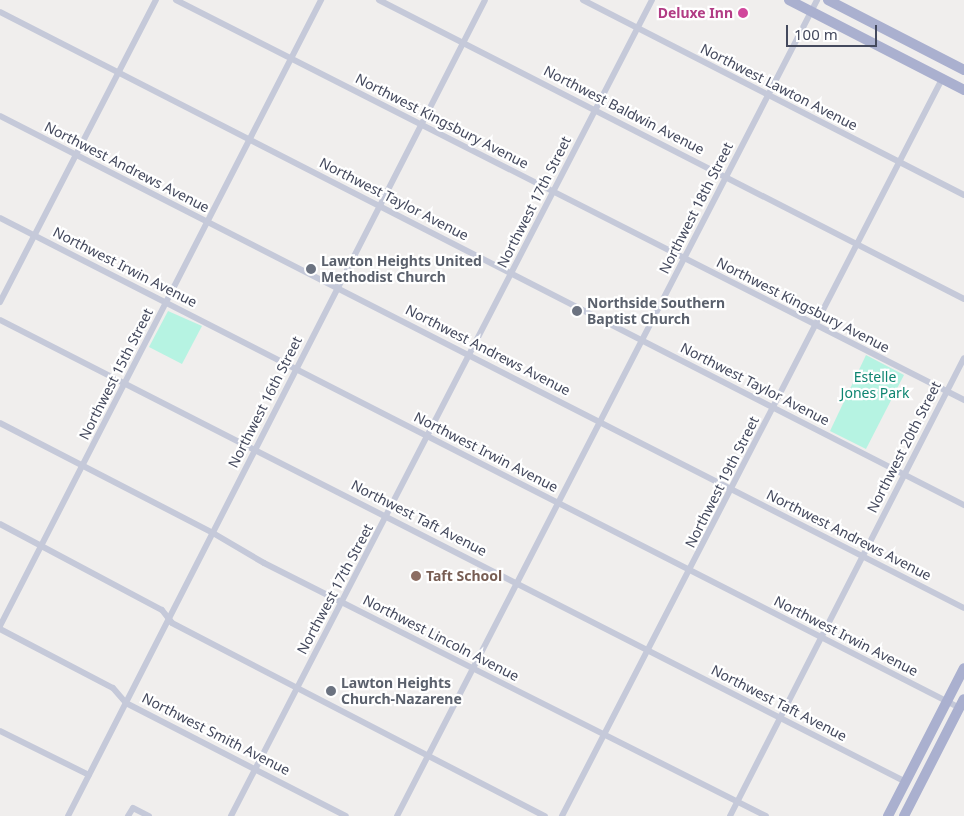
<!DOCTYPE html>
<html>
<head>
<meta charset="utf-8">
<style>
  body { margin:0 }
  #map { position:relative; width:964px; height:816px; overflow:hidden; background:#f0eeed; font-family:"Noto Sans",sans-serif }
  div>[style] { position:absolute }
  .green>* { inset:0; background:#b6f3e2 }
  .street>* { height:6px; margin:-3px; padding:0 3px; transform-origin:3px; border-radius:3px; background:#c5c9d9 }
  .primary>* { height:10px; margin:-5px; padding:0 5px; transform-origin:5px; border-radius:5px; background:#aab0cf }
  .dots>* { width:14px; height:14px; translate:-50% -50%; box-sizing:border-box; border:2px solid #fff; border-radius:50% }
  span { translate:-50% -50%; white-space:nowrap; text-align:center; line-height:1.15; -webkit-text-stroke:4.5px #fff; paint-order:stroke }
  .hotel-label { font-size:14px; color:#b23c85; font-weight:700 }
  .right { translate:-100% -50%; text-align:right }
  .street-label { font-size:14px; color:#44495d }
  .worship-label { font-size:14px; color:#5b616d; font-weight:700 }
  .left { translate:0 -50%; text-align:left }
  .park-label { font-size:14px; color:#0e8571 }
  .education-label { font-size:14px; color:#785e54; font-weight:700 }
  .scale { position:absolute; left:786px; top:25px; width:91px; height:22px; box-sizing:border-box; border:2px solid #44495d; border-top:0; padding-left:6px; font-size:15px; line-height:18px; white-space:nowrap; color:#44495d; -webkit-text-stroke:4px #fff; paint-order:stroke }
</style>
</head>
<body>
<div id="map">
  <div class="green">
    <div style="clip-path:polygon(168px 311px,202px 326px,182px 364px,149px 347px)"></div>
    <div style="clip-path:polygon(866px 355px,904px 375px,866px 449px,830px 431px)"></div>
  </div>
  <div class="street">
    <div style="left:176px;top:0;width:884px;rotate:26.91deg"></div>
    <div style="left:379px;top:0;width:657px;rotate:27.07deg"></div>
    <div style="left:583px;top:0;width:428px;rotate:27.1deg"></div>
    <div style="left:0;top:12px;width:1083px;rotate:27.09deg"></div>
    <div style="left:0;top:116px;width:1082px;rotate:27.04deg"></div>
    <div style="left:0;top:218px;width:1078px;rotate:27.04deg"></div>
    <div style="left:0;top:302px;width:340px;rotate:-62.7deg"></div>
    <div style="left:0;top:320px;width:1017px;rotate:27.02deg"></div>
    <div style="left:0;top:423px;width:240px;rotate:27.3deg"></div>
    <div style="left:213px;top:533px;width:59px;rotate:30.5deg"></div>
    <div style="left:264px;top:563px;width:562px;rotate:26.75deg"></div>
    <div style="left:0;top:524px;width:183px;rotate:28deg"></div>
    <div style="left:162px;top:610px;width:16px;rotate:52deg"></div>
    <div style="left:172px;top:623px;width:420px;rotate:27.4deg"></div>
    <div style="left:0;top:626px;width:704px;rotate:-62.85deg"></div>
    <div style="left:0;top:629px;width:127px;rotate:27.6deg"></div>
    <div style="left:113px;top:688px;width:20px;rotate:49deg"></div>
    <div style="left:126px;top:703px;width:247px;rotate:27.2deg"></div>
    <div style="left:0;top:731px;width:99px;rotate:26.3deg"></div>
    <div style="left:68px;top:816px;width:916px;rotate:-62.93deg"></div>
    <div style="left:128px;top:816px;width:9px;rotate:-58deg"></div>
    <div style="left:133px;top:808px;width:18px;rotate:27deg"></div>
    <div style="left:231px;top:816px;width:918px;rotate:-62.71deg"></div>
    <div style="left:397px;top:816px;width:918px;rotate:-62.76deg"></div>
    <div style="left:562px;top:816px;width:829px;rotate:-62.72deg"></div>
    <div style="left:730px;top:816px;width:514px;rotate:-62.94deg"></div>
  </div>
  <div class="primary">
    <div style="left:789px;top:0;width:197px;rotate:27.2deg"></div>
    <div style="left:828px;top:0;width:153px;rotate:27.2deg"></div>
    <div style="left:888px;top:816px;width:166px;rotate:-62.8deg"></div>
    <div style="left:904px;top:816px;width:131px;rotate:-62.9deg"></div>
  </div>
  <div class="dots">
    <div style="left:743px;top:13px;background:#d1479c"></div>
    <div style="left:311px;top:269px;background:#6b7280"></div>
    <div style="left:577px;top:311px;background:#6b7280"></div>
    <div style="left:416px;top:576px;background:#8d6e63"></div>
    <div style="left:331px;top:691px;background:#6b7280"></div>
  </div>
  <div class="hotel-label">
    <span class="right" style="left:733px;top:13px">Deluxe Inn</span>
  </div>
  <div class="street-label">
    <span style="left:779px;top:87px;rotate:27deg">Northwest Lawton Avenue</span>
    <span style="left:624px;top:110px;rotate:27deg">Northwest Baldwin Avenue</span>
    <span style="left:442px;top:121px;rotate:27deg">Northwest Kingsbury Avenue</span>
    <span style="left:127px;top:167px;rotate:27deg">Northwest Andrews Avenue</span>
    <span style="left:394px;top:199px;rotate:27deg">Northwest Taylor Avenue</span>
    <span style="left:534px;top:202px;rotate:-63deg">Northwest 17th Street</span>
    <span style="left:696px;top:208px;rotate:-63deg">Northwest 18th Street</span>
    <span style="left:125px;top:267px;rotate:27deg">Northwest Irwin Avenue</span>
    <span style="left:803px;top:305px;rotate:27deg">Northwest Kingsbury Avenue</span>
    <span style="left:488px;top:350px;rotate:27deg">Northwest Andrews Avenue</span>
    <span style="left:116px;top:374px;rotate:-63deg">Northwest 15th Street</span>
    <span style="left:755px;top:384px;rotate:27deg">Northwest Taylor Avenue</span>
    <span style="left:265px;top:402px;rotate:-63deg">Northwest 16th Street</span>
    <span style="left:904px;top:447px;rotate:-63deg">Northwest 20th Street</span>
    <span style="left:486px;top:452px;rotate:27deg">Northwest Irwin Avenue</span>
    <span style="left:722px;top:482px;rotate:-63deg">Northwest 19th Street</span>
    <span style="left:419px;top:518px;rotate:27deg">Northwest Taft Avenue</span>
    <span style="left:849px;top:535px;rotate:27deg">Northwest Andrews Avenue</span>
    <span style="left:335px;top:589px;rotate:-62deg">Northwest 17th Street</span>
    <span style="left:846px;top:636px;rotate:27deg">Northwest Irwin Avenue</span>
    <span style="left:441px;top:638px;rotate:27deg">Northwest Lincoln Avenue</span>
    <span style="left:779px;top:703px;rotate:27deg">Northwest Taft Avenue</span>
    <span style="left:216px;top:734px;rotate:27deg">Northwest Smith Avenue</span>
  </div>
  <div class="worship-label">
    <span class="left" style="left:321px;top:269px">Lawton Heights United<br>Methodist Church</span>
    <span class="left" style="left:587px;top:311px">Northside Southern<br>Baptist Church</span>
    <span class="left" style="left:341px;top:691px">Lawton Heights<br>Church-Nazarene</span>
  </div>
  <div class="park-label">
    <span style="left:875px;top:385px">Estelle<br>Jones Park</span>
  </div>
  <div class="education-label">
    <span class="left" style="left:426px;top:576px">Taft School</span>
  </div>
  <div class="scale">100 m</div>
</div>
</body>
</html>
